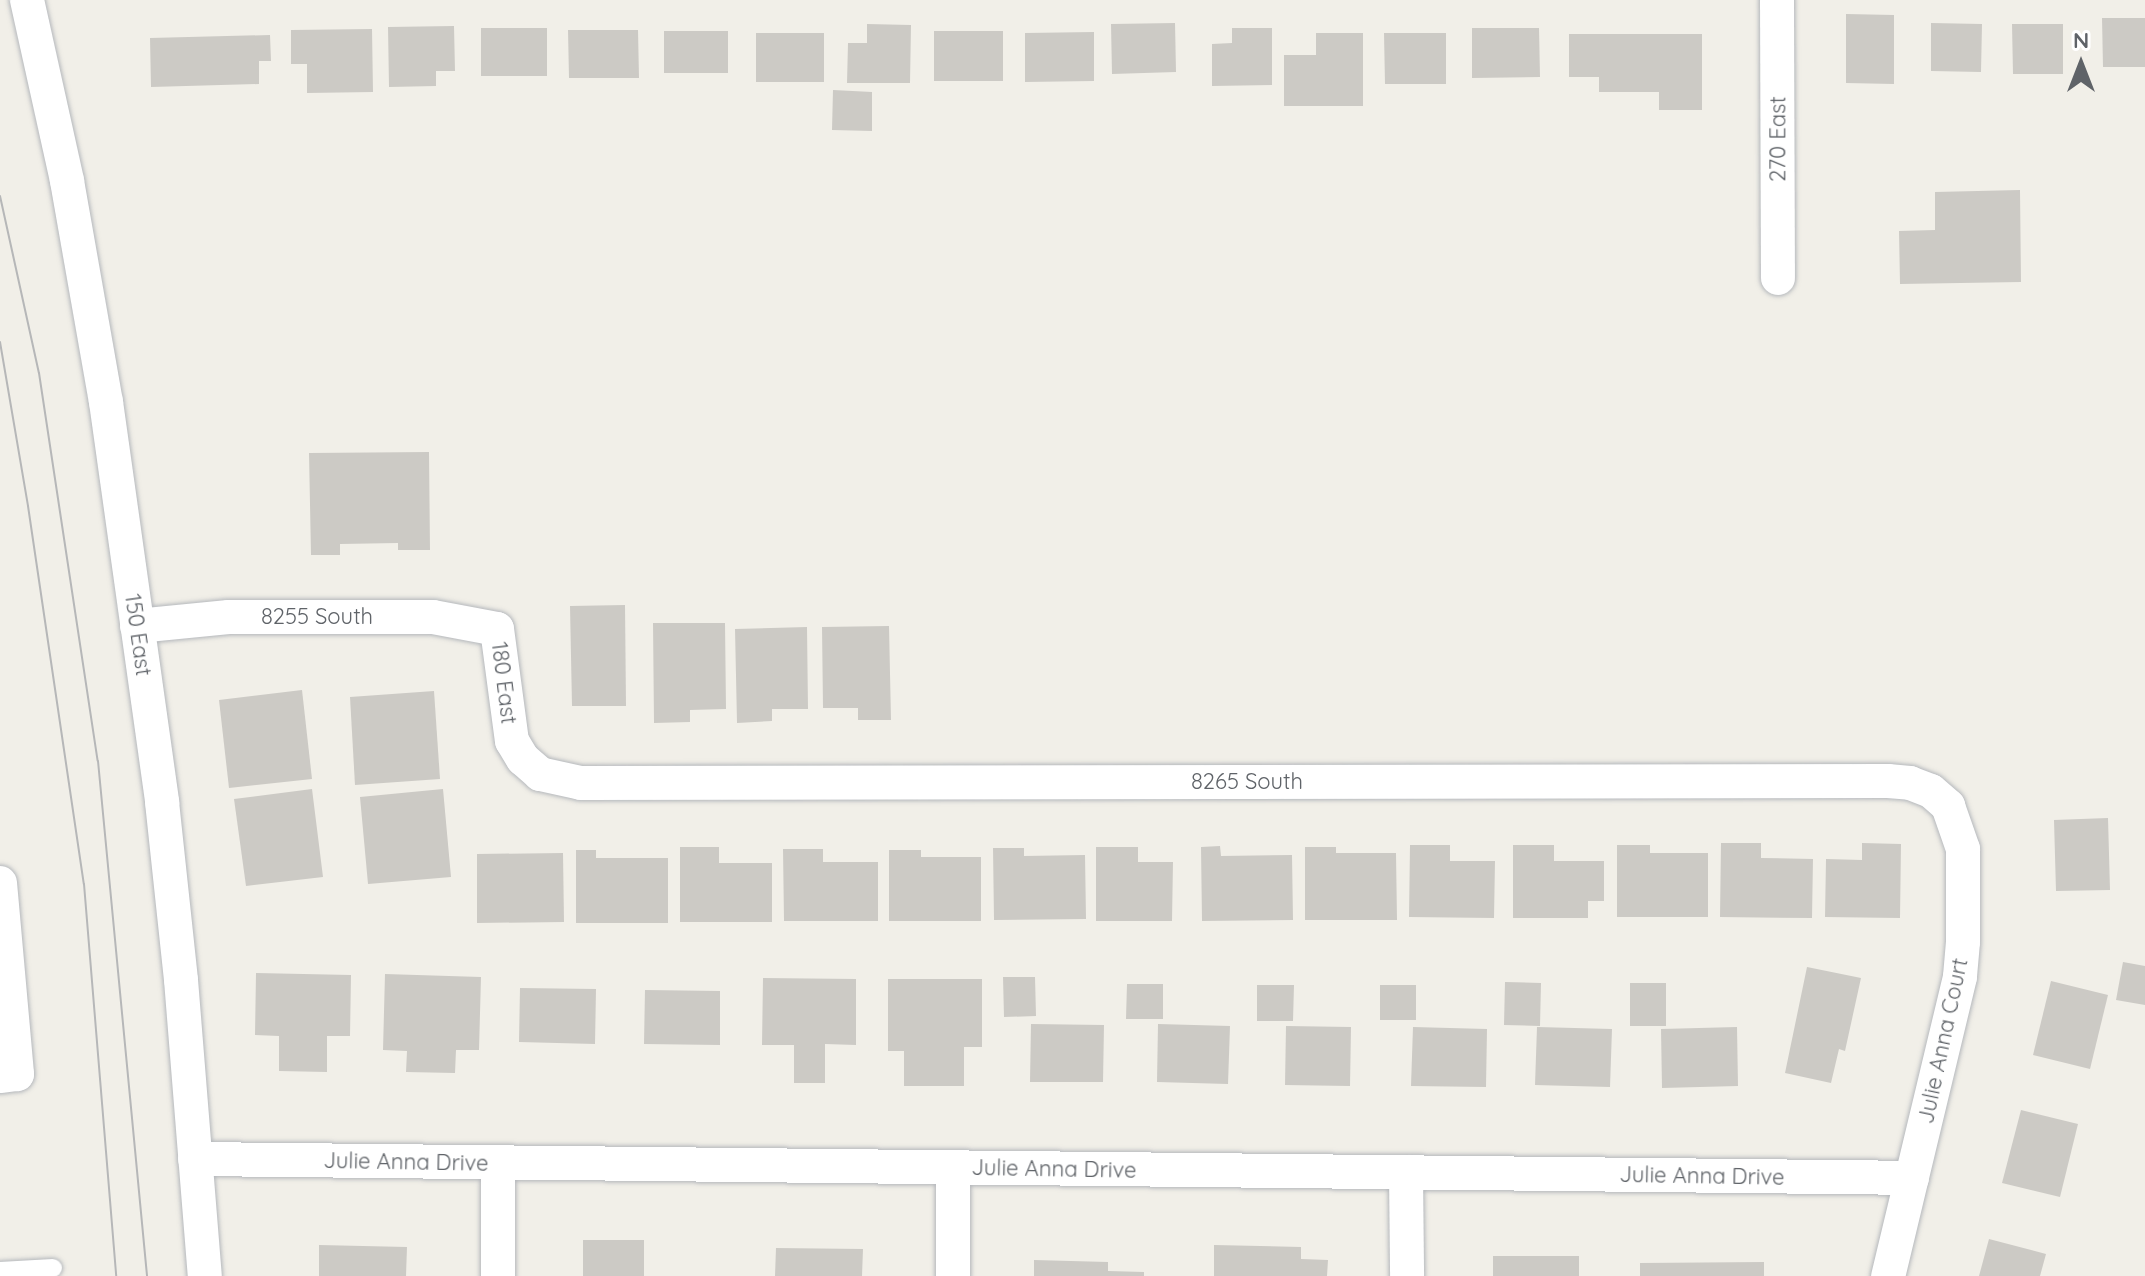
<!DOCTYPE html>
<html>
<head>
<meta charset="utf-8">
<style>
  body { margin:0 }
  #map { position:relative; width:2145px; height:1276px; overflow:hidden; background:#f1efe8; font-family:Quicksand,sans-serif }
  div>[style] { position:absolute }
  .building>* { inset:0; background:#cccac5 }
  .roads { filter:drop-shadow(0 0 2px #b5b8bc) drop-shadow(0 0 2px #b5b8bc) }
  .service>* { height:18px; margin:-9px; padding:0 9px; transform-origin:9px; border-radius:9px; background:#fff }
  .minor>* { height:34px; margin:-17px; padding:0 17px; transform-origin:17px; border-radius:17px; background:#fff }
  .tram>* { height:2px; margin:-1px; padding:0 1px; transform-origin:1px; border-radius:1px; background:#b6b7b8 }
  span { translate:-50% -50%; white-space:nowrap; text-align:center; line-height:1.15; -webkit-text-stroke:8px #fff; paint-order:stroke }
  .street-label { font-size:22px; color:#5f6368 }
  .north { position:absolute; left:2041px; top:24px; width:80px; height:80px; -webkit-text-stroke:6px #fff; paint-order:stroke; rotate:0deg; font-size:22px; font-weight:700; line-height:32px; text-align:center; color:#5f6368 }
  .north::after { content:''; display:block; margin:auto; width:28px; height:36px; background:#5f6368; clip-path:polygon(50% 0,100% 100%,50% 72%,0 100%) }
</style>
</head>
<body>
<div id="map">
  <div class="building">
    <div style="clip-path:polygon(1846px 14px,1894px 15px,1894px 84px,1846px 83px)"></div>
    <div style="clip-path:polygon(2102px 18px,2145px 18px,2145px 67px,2103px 67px)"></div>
    <div style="clip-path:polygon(1175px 23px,1176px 72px,1112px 74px,1111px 24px)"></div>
    <div style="clip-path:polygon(1931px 23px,1982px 24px,1981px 72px,1931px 71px)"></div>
    <div style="clip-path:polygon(867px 24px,911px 25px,910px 83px,847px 83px,848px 43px,867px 43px)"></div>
    <div style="clip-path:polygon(2012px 24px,2063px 24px,2063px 74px,2013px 74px)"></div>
    <div style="clip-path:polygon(454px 26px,455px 71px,436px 71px,436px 86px,389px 87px,388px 27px)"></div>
    <div style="clip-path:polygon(481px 28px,547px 28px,547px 76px,481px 76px)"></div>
    <div style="clip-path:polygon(1232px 28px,1272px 28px,1272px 85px,1212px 86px,1212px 44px,1232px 43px)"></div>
    <div style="clip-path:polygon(1472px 28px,1539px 28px,1540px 77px,1472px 78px)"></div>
    <div style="clip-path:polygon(372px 29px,373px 92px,307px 93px,307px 64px,291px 64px,291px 30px)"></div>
    <div style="clip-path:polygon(568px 30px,638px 30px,639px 78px,569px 78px)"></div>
    <div style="clip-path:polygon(664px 31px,728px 31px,728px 73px,664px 73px)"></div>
    <div style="clip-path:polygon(934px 31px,1003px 31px,1003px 81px,934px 81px)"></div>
    <div style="clip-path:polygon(1094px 32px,1094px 81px,1025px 82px,1025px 33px)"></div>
    <div style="clip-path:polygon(756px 33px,824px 33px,824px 82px,756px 82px)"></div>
    <div style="clip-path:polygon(1316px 33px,1363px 33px,1363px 106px,1284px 106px,1284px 55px,1316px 55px)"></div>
    <div style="clip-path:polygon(1384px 33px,1446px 33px,1446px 84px,1385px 84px)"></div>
    <div style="clip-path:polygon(1569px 34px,1702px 34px,1702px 110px,1659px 110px,1659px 92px,1599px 92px,1599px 77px,1569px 77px)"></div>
    <div style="clip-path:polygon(270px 35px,271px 61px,259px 61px,259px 84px,151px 87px,150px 38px)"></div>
    <div style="clip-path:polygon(833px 90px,872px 92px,872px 131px,832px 130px)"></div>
    <div style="clip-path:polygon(2020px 190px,2021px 282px,1900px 284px,1899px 231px,1935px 230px,1935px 192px)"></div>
    <div style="clip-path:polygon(429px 452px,430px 550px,398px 550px,398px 543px,340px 544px,340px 555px,311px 555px,309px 453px)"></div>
    <div style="clip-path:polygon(625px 605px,626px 706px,572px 706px,570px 606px)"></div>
    <div style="clip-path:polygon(653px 623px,725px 623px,726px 709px,690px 710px,690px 722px,654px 723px)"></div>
    <div style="clip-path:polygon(889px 626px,891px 720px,858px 720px,858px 708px,823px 708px,822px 627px)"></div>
    <div style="clip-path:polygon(807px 627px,808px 709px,772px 709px,772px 721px,737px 723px,735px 629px)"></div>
    <div style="clip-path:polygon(302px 690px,312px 779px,229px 788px,219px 700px)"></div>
    <div style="clip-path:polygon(434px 691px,440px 779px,355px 785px,350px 697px)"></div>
    <div style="clip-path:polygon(312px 789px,323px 877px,246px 886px,234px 799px)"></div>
    <div style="clip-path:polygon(443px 789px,451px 877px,368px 884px,360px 797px)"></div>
    <div style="clip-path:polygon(2108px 818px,2110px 890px,2056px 891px,2054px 820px)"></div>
    <div style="clip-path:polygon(1721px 843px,1761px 843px,1761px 858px,1813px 859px,1812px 918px,1720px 917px)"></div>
    <div style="clip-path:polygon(1862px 843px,1901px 844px,1900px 918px,1825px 917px,1826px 859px,1862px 860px)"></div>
    <div style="clip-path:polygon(1410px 845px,1450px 845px,1450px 861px,1495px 861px,1494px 918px,1409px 917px)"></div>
    <div style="clip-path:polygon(1513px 845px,1554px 845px,1554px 861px,1604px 861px,1604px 901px,1588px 901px,1588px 918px,1513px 918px)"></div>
    <div style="clip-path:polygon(1617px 845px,1650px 845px,1650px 853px,1708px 853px,1708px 917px,1617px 917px)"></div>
    <div style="clip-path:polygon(1220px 846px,1221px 856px,1292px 855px,1293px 920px,1202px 921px,1201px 847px)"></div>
    <div style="clip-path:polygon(680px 847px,719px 847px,719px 863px,772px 863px,772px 922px,680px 922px)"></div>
    <div style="clip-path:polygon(1096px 847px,1138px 847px,1138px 862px,1173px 862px,1172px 921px,1096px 921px)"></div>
    <div style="clip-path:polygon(1305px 847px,1336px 847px,1336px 853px,1396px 853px,1397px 920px,1305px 920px)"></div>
    <div style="clip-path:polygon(993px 848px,1024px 848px,1024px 856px,1085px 855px,1086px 919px,994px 920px)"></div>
    <div style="clip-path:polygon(783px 849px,823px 849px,823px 862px,878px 862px,878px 921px,784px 921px)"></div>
    <div style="clip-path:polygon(576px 850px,596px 850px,596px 858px,668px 858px,668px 923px,576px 923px)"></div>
    <div style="clip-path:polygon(889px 850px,921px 850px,921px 857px,981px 857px,981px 921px,889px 921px)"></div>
    <div style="clip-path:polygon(563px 853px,564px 922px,477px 923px,477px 854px)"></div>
    <div style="clip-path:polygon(2123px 962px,2145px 966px,2145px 1005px,2116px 1000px)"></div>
    <div style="clip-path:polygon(1807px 967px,1861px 978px,1845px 1051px,1839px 1049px,1831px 1083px,1785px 1073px)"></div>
    <div style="clip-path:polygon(256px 973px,351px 975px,350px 1036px,327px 1036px,327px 1072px,279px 1071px,279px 1036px,255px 1035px)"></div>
    <div style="clip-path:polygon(385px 974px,481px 977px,479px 1050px,456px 1050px,455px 1073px,406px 1072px,407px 1051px,383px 1050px)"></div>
    <div style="clip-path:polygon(1003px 977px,1035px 977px,1036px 1016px,1004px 1017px)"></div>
    <div style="clip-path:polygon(763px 978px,856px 979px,856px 1045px,825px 1044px,825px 1083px,794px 1083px,794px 1045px,762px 1045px)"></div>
    <div style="clip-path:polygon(888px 979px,982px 979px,982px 1047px,964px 1047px,964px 1086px,904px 1086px,904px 1051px,888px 1051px)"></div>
    <div style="clip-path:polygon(2051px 981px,2108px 995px,2090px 1069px,2033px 1055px)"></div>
    <div style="clip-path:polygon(1505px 982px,1541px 983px,1540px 1026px,1504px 1025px)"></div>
    <div style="clip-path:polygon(1630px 983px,1666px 983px,1666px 1026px,1630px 1026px)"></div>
    <div style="clip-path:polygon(1127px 984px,1163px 984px,1163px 1019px,1126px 1019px)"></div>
    <div style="clip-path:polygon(1257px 985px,1294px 985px,1293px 1021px,1257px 1021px)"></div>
    <div style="clip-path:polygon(1380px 985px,1416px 985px,1416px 1020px,1380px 1020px)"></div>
    <div style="clip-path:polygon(520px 988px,596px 989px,595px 1044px,519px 1042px)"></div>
    <div style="clip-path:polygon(645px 990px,720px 991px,720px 1045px,644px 1044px)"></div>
    <div style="clip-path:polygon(1031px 1024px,1104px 1025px,1103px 1082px,1030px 1082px)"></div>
    <div style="clip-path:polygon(1158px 1024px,1230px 1026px,1228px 1084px,1157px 1082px)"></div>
    <div style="clip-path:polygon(1286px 1026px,1351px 1027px,1350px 1086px,1285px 1085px)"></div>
    <div style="clip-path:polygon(1413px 1027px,1487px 1029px,1486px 1087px,1411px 1086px)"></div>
    <div style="clip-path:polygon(1537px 1027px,1612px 1029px,1610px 1087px,1535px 1085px)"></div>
    <div style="clip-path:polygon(1737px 1027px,1738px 1086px,1662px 1088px,1661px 1029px)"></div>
    <div style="clip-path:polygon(2021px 1110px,2078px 1124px,2060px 1197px,2002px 1183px)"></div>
    <div style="clip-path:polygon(1989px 1239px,2046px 1254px,2040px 1276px,1979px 1276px)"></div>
    <div style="clip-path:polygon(583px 1240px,644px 1240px,644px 1276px,583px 1276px)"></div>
    <div style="clip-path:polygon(319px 1245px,407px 1247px,406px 1276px,319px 1276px)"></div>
    <div style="clip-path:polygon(1214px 1245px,1301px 1247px,1301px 1259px,1328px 1260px,1327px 1276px,1214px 1276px)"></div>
    <div style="clip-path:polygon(776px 1248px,863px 1249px,862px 1276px,775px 1276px)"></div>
    <div style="clip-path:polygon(1493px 1256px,1579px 1256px,1579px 1276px,1493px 1276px)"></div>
    <div style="clip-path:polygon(1034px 1260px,1108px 1262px,1108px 1271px,1144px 1272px,1144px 1276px,1034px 1276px)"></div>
    <div style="clip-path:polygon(1764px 1262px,1764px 1276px,1640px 1276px,1640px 1263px)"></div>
  </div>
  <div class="roads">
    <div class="service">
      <div style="left:0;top:1271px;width:53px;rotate:-3.2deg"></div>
    </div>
    <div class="minor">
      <div style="left:27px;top:0;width:185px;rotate:77.5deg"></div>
      <div style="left:67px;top:181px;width:224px;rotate:80deg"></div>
      <div style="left:106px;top:402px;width:404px;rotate:82deg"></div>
      <div style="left:162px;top:802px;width:179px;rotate:83.9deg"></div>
      <div style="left:181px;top:980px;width:297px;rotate:85.4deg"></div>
      <div style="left:1777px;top:0;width:278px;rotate:89.8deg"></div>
      <div style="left:137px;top:626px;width:92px;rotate:-5.6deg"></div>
      <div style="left:229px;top:617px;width:204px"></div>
      <div style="left:433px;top:617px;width:65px;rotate:10.6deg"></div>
      <div style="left:497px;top:629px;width:113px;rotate:82.4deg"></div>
      <div style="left:512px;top:741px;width:21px;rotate:59deg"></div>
      <div style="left:523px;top:759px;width:23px;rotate:41deg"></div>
      <div style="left:540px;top:774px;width:42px;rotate:12.4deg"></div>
      <div style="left:581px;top:783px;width:1307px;rotate:-0.09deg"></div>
      <div style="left:1888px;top:781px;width:22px;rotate:5deg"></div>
      <div style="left:1910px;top:783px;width:22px;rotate:21deg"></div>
      <div style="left:1931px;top:791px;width:23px;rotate:41deg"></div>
      <div style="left:1948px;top:806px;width:46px;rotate:70.8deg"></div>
      <div style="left:1963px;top:849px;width:93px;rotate:90deg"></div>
      <div style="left:1963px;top:942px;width:35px;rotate:95deg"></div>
      <div style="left:1960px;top:977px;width:308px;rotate:103.5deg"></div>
      <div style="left:0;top:883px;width:192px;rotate:84.9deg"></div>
      <div style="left:17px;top:1074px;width:17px;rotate:173deg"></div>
      <div style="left:195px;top:1159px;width:1717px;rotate:0.63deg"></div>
      <div style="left:953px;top:1168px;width:108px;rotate:90deg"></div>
      <div style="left:1406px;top:1172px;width:104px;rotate:89.4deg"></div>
      <div style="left:498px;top:1276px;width:113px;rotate:-90deg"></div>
    </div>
  </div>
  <div class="tram">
    <div style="left:0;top:196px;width:181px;rotate:77.6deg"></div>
    <div style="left:39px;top:373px;width:392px;rotate:81.4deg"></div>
    <div style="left:98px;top:761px;width:517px;rotate:84.56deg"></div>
    <div style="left:0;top:342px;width:166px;rotate:80.3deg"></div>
    <div style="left:28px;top:506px;width:382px;rotate:81.6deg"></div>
    <div style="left:84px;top:884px;width:393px;rotate:85.3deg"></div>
  </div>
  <div class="street-label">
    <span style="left:1778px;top:139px;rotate:-90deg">270 East</span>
    <span style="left:317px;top:617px">8255 South</span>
    <span style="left:138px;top:635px;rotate:82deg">150 East</span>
    <span style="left:504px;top:683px;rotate:83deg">180 East</span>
    <span style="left:1247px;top:782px">8265 South</span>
    <span style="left:1943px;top:1041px;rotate:-78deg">Julie Anna Court</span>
    <span style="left:406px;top:1162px;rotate:1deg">Julie Anna Drive</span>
    <span style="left:1054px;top:1169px;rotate:1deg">Julie Anna Drive</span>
    <span style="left:1702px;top:1176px;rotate:1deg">Julie Anna Drive</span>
  </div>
  <div class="north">N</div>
</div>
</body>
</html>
